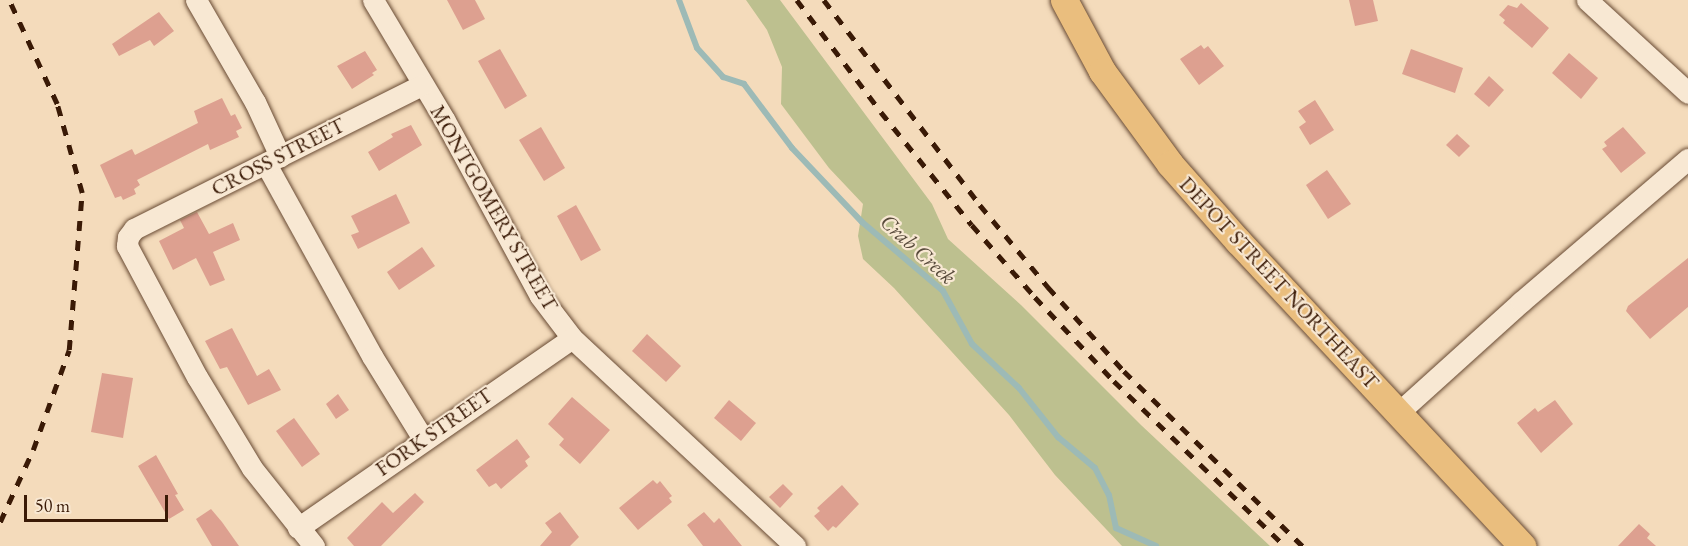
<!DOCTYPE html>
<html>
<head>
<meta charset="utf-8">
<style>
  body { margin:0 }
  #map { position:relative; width:1688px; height:546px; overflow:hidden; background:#f4dbbb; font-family:"EB Garamond",serif }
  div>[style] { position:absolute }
  .green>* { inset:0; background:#bdc08f }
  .stream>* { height:6px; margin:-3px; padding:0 3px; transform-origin:3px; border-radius:3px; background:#9dbab6 }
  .building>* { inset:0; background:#dda090 }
  .roads { filter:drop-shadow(0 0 2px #684a33) drop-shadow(0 0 2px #684a33) }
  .minor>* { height:21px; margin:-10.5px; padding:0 10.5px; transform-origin:10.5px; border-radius:10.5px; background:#f8e8d3 }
  .major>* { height:27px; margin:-13.5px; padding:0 13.5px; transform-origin:13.5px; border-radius:13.5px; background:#eabe7e }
  .rail>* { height:4.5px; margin-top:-2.25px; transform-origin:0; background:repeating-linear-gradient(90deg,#3a1a06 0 10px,transparent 0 20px) }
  span { translate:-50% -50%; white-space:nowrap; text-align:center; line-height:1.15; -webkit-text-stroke:4.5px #f8e8d3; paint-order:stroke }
  .street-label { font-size:21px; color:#3a1a06 }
  .water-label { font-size:22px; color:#584a3b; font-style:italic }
  .scale { position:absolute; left:24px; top:495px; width:144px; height:27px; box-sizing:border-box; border:3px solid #3a1a06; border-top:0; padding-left:8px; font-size:18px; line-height:21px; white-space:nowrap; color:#3a1a06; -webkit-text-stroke:4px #f8e8d3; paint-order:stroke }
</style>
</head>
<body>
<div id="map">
  <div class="green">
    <div style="clip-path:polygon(746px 0,780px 0,932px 204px,948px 239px,1021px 305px,1141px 425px,1270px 546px,1122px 546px,1055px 475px,1009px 415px,894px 288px,863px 259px,858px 236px,863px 204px,829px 168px,781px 104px,782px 67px,767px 30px)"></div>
  </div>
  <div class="stream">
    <div style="left:679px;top:0;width:51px;rotate:69.4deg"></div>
    <div style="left:697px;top:48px;width:39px;rotate:48deg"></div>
    <div style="left:723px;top:77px;width:22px;rotate:18deg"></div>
    <div style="left:744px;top:84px;width:80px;rotate:53.1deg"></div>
    <div style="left:792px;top:148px;width:102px;rotate:46.6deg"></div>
    <div style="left:862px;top:222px;width:106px;rotate:40.4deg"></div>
    <div style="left:943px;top:291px;width:60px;rotate:61.3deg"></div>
    <div style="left:972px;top:344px;width:64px;rotate:43.1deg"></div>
    <div style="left:1019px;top:388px;width:63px;rotate:51.5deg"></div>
    <div style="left:1058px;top:437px;width:48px;rotate:40deg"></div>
    <div style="left:1095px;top:468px;width:30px;rotate:63deg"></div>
    <div style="left:1109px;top:495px;width:34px;rotate:78deg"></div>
    <div style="left:1116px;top:528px;width:44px;rotate:24.2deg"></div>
  </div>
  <div class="building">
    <div style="clip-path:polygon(447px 0,475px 0,485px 19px,463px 30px)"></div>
    <div style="clip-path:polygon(1349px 0,1373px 0,1378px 21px,1355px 26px)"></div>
    <div style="clip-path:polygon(1521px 3px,1549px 28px,1532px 48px,1503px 23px,1505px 20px,1499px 15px,1508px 5px,1517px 8px)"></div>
    <div style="clip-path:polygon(159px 12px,174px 31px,154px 46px,150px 40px,119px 56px,112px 44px)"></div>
    <div style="clip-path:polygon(1201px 45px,1204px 49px,1208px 46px,1224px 66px,1199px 85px,1180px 59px)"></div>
    <div style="clip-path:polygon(500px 49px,527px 96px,505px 109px,478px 61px)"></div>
    <div style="clip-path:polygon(1411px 49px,1463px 68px,1455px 93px,1402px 74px)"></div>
    <div style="clip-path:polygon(365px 51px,377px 70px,372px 73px,374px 75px,352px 89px,337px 66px)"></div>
    <div style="clip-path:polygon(1569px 53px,1598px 78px,1581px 99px,1552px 73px)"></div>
    <div style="clip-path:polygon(1489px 76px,1504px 90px,1489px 107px,1474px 94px)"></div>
    <div style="clip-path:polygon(222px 98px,231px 116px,235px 114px,242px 128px,236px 131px,239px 137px,210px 150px,208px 144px,137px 180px,140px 185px,134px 189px,136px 194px,123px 200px,121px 196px,115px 198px,100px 165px,132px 149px,135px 155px,198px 123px,194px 111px)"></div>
    <div style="clip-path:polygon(1315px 100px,1334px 130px,1310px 145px,1299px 127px,1306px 122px,1298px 111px)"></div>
    <div style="clip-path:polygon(411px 125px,422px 145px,379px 171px,368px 152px,393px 137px,391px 134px)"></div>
    <div style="clip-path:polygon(541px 127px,565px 168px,544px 181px,519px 140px)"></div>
    <div style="clip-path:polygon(1623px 127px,1646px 153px,1621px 173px,1602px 149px,1607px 146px,1604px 142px)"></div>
    <div style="clip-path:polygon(1457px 134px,1470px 146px,1459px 157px,1446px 145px)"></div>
    <div style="clip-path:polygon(1327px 170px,1351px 204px,1328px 219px,1306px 185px)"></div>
    <div style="clip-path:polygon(396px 194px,410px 223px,358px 249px,351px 235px,359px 232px,351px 216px)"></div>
    <div style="clip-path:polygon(576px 205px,601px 250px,581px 261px,557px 216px)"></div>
    <div style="clip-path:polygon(197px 212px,209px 234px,233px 223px,240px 240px,213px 252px,225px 280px,210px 286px,196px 258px,173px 270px,159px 241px,184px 228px,180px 220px)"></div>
    <div style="clip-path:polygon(422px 247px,435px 266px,399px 290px,387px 272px)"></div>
    <div style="clip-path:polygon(1688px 258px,1688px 307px,1650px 339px,1626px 311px,1628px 306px)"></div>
    <div style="clip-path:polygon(232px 328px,257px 376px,269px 369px,281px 390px,248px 405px,227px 367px,220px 369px,205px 341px)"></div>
    <div style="clip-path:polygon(647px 334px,681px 366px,666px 382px,632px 351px)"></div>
    <div style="clip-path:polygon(102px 373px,133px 378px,123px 438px,91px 432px)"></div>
    <div style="clip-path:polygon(338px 394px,349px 410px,336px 419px,326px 404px)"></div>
    <div style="clip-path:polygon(572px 397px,610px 430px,580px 464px,559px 445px,564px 439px,548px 424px)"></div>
    <div style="clip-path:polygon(729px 400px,756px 423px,741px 441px,714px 418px)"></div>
    <div style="clip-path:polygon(1555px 400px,1573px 424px,1541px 453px,1517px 423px,1535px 408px,1538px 412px)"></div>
    <div style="clip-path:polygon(294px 418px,320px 454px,302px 467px,276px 431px)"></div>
    <div style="clip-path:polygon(517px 439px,530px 457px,525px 461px,528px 466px,501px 489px,496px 483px,489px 487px,476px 470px)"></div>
    <div style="clip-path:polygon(156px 455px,178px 494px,175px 495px,184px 510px,169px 519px,138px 466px)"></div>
    <div style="clip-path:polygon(653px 480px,657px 484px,660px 481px,672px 496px,669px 498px,672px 502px,638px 530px,619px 508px)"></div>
    <div style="clip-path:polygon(783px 484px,793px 494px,780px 508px,769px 497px)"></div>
    <div style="clip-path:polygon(842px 485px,859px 504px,836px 528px,833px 526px,828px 531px,814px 516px,820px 511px,817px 508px)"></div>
    <div style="clip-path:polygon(415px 493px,424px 502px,381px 546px,354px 546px,347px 538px,382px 502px,393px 513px)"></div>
    <div style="clip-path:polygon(211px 509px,222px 522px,239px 546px,212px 546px,196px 519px)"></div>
    <div style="clip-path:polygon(560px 512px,579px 537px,570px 546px,540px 546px,552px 532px,545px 523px)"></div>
    <div style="clip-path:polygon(704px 512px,714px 523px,719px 518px,742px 546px,703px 546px,687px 525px)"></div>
    <div style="clip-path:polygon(1639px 524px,1650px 534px,1647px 538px,1656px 546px,1618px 546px)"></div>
  </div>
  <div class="roads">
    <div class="minor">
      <div style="left:196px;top:0;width:118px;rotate:60deg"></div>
      <div style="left:255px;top:102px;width:60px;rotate:65.2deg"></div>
      <div style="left:373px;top:0;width:139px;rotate:59.2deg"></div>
      <div style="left:444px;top:119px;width:201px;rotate:61.5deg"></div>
      <div style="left:540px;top:296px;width:53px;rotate:52.7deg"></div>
      <div style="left:572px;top:338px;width:305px;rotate:43deg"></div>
      <div style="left:1587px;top:0;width:137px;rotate:42.6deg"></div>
      <div style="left:266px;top:164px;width:219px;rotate:61.1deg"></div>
      <div style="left:372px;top:356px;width:97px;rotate:58.4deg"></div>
      <div style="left:1398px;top:413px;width:166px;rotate:-42.1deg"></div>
      <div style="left:1521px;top:302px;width:220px;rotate:-40.6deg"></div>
      <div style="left:298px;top:528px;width:333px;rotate:-34.7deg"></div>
      <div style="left:314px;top:546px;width:100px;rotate:-128.5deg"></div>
      <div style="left:252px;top:468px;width:106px;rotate:-121.1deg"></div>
      <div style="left:197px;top:377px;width:149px;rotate:-118.1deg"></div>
      <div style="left:127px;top:246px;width:9px;rotate:-84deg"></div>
      <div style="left:128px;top:237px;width:10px;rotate:-53deg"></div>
      <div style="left:134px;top:229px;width:321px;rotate:-26.6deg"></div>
    </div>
    <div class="major">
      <div style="left:1064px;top:0;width:81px;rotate:61.8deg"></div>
      <div style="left:1102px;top:71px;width:115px;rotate:53.8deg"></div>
      <div style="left:1170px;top:164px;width:103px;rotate:48.6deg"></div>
      <div style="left:1238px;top:241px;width:417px;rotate:47deg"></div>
    </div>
  </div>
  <div class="rail">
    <div style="left:797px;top:0;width:140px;rotate:53.1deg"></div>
    <div style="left:881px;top:112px;width:145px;rotate:51.2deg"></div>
    <div style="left:972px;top:225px;width:96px;rotate:48.8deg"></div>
    <div style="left:1035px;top:297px;width:115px;rotate:46.8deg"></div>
    <div style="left:1114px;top:381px;width:238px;rotate:44deg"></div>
    <div style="left:824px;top:0;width:258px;rotate:52.7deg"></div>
    <div style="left:980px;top:205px;width:107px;rotate:50.3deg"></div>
    <div style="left:1048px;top:287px;width:113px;rotate:47.9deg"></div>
    <div style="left:1124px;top:371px;width:250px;rotate:44.4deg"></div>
    <div style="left:0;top:522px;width:79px;rotate:-65.4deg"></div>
    <div style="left:33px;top:450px;width:106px;rotate:-70.2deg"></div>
    <div style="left:69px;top:350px;width:158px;rotate:-85.3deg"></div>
    <div style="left:82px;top:193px;width:92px;rotate:-105.7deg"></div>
    <div style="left:57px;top:104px;width:115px;rotate:-114.8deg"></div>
  </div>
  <div class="street-label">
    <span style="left:278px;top:157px;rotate:-27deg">CROSS STREET</span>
    <span style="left:494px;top:208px;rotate:60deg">MONTGOMERY STREET</span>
    <span style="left:1279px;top:283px;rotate:47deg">DEPOT STREET NORTHEAST</span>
    <span style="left:434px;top:432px;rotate:-35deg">FORK STREET</span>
  </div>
  <div class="water-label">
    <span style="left:918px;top:249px;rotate:42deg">Crab Creek</span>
  </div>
  <div class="scale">50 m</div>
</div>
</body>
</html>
